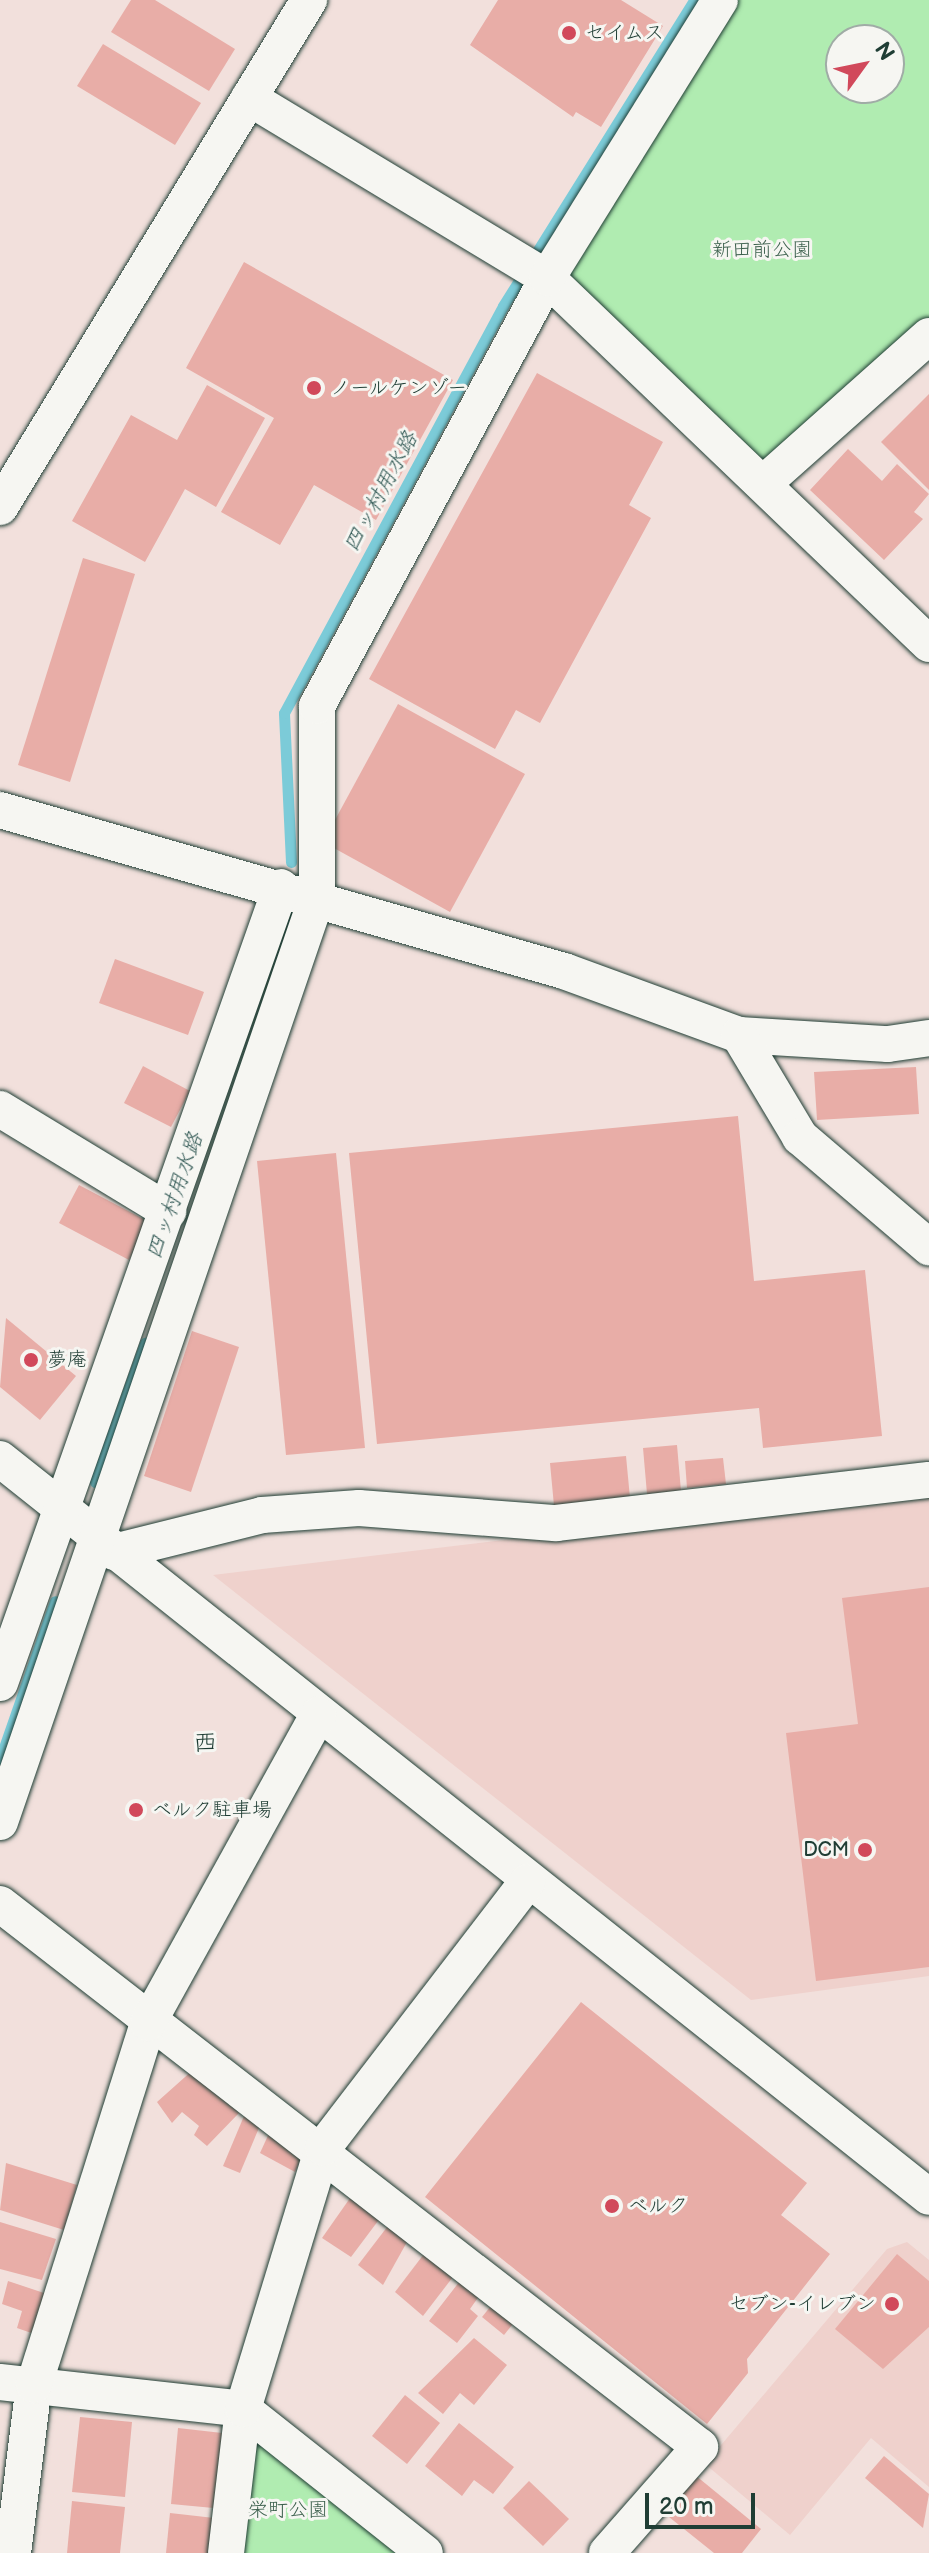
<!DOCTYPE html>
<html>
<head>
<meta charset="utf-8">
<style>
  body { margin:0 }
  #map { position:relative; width:929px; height:2553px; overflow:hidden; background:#f2e0dc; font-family:"Balsamiq Sans","Klee One",sans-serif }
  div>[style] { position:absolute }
  .built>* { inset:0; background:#efd1cc }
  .green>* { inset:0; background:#b0ecb1 }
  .stream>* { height:11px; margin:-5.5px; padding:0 5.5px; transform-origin:5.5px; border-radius:5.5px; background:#7ccbd8 }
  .building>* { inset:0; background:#e8ada7 }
  .roads { filter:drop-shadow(0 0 2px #1f3d34) drop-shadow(0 0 2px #1f3d34) }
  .minor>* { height:36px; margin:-18px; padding:0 18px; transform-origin:18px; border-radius:18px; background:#f6f6f2 }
  .dots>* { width:22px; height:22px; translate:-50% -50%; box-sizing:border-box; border:4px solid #f6f6f2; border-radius:50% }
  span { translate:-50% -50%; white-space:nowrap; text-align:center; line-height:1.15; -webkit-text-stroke:6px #f6f6f2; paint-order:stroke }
  .poi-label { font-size:20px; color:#1f3d34 }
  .left { translate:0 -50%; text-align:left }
  .right { translate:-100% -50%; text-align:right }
  .park-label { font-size:20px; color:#3c604d }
  .water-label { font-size:22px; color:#325955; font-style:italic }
  .quarter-label { font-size:24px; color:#1f3d34 }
  .north { position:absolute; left:825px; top:24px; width:80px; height:80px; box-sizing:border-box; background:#f6f6f2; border:2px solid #a0aca6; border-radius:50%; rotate:57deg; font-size:22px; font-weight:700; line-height:32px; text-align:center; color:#1f3d34 }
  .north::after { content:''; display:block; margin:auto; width:28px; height:36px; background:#d1495b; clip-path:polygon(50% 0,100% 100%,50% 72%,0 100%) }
  .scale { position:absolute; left:645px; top:2493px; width:110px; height:36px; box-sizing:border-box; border:4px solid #1f3d34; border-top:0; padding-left:10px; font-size:24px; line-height:28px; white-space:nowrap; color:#1f3d34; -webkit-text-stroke:6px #f6f6f2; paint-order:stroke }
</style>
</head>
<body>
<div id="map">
  <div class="built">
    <div style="clip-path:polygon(929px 1489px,929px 1976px,751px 2000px,213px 1575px)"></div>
    <div style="clip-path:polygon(907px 2242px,929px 2260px,929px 2487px,871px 2438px,790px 2535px,705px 2464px,887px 2249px)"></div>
  </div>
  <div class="green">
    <div style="clip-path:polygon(evenodd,720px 0,929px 0,929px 336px,764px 483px,547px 278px,720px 0,841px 40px,889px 40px,889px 88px,841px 88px,841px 40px)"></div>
    <div style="clip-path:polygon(256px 2432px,410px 2553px,242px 2553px)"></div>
  </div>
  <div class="stream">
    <div style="left:291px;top:862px;width:149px;rotate:-92.7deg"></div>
    <div style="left:284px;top:713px;width:462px;rotate:-61.7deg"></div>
    <div style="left:503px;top:306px;width:361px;rotate:-58deg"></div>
    <div style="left:95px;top:1482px;width:148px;rotate:-70.2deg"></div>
    <div style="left:0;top:1759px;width:167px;rotate:-70.8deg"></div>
  </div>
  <div class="building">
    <div style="clip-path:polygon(131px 0,155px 0,235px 49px,209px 91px,111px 32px)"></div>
    <div style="clip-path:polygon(498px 0,621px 0,663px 26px,601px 127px,576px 112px,573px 117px,470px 45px)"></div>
    <div style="clip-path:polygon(103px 44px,201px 103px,175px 145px,77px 86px)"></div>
    <div style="clip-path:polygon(244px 262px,453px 380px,376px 520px,314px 485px,280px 545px,221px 512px,274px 418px,186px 368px)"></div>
    <div style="clip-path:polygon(537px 373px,663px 442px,629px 505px,651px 518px,540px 723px,516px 710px,495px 749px,369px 679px)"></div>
    <div style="clip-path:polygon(207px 385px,265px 418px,216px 507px,185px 489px,145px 562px,72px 521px,131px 415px,177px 440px)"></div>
    <div style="clip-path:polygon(929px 394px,929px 490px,881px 442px)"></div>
    <div style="clip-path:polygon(848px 449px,882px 481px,897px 464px,929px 494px,914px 512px,923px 519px,884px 560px,810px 490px)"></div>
    <div style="clip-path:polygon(83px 558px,135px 574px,70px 782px,18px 765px)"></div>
    <div style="clip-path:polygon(398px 704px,525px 774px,450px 912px,323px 842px)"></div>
    <div style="clip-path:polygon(115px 959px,204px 992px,188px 1035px,99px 1003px)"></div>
    <div style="clip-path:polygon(143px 1066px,190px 1091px,171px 1127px,124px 1103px)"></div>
    <div style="clip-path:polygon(916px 1067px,919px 1114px,817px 1120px,814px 1072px)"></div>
    <div style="clip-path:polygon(738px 1116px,754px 1281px,865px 1270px,882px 1436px,763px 1448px,759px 1408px,377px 1444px,349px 1153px)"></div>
    <div style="clip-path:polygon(336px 1153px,365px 1448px,286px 1455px,257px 1161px)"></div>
    <div style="clip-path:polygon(79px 1185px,149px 1222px,129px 1260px,59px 1223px)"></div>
    <div style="clip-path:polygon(6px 1318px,76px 1376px,40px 1420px,0 1387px)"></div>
    <div style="clip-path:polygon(192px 1331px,239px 1347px,191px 1492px,144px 1476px)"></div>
    <div style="clip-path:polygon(677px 1445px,681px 1491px,647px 1494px,643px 1448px)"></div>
    <div style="clip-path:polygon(626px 1456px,630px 1498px,554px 1506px,550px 1463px)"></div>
    <div style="clip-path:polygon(723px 1458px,726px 1484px,687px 1488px,685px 1461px)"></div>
    <div style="clip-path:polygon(929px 1587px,929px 1967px,816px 1981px,786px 1733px,858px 1724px,842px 1598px)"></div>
    <div style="clip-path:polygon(581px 2002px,807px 2183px,781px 2215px,830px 2254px,747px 2359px,748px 2373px,707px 2424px,425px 2197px)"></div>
    <div style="clip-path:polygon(194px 2069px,239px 2113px,207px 2146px,194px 2135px,199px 2126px,182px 2112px,172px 2123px,157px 2102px)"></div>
    <div style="clip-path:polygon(244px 2116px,261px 2123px,240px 2173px,223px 2166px)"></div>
    <div style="clip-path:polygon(271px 2129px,306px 2149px,295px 2172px,260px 2153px)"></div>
    <div style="clip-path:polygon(6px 2163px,77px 2185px,64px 2230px,0 2210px)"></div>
    <div style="clip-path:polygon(355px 2191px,384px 2213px,351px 2257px,322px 2238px)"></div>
    <div style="clip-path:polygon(394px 2218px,412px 2233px,383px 2285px,358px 2265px)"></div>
    <div style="clip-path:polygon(0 2222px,56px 2239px,42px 2280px,0 2269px)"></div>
    <div style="clip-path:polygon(430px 2246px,456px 2273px,423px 2316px,395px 2292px)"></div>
    <div style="clip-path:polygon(897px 2254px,929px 2281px,929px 2327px,883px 2369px,835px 2329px)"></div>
    <div style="clip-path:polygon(463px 2277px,482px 2292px,470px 2309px,478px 2316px,457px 2343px,429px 2321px)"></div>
    <div style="clip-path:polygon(8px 2281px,47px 2294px,37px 2335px,17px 2328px,22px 2311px,2px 2304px)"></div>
    <div style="clip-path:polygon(495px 2301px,517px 2319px,504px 2335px,482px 2317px)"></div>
    <div style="clip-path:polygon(474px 2338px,507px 2365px,474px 2405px,460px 2393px,443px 2414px,418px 2393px)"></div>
    <div style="clip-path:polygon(405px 2395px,440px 2423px,407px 2464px,372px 2436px)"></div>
    <div style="clip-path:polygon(80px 2417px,132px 2422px,125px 2497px,72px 2492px)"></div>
    <div style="clip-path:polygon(459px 2423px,514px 2467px,493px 2494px,474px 2480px,462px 2496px,425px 2466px)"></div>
    <div style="clip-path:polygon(178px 2428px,231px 2434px,224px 2509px,171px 2504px)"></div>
    <div style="clip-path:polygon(884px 2456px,929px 2494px,923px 2528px,865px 2478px)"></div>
    <div style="clip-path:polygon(695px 2475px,761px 2529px,742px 2553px,714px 2553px,664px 2513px)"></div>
    <div style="clip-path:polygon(529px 2481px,569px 2519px,543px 2546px,503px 2508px)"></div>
    <div style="clip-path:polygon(72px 2501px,125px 2507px,120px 2553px,67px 2553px)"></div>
    <div style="clip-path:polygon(170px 2513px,223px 2519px,219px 2553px,166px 2553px)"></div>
  </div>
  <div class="roads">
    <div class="minor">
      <div style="left:249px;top:98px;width:348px;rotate:31.1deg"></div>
      <div style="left:547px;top:278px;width:529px;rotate:43.77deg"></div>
      <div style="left:764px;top:483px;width:221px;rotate:-41.7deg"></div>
      <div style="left:0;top:507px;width:594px;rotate:-58.64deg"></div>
      <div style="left:0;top:810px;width:587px;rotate:15.93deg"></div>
      <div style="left:564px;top:971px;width:186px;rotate:20.1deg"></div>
      <div style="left:739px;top:1035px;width:149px;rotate:3.5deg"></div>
      <div style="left:888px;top:1044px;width:41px;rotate:-8.3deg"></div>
      <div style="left:739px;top:1035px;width:119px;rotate:59.1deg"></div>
      <div style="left:800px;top:1137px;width:170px;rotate:40.5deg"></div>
      <div style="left:0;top:1109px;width:197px;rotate:31.3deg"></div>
      <div style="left:0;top:1459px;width:1186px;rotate:38.46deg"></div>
      <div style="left:114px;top:1552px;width:153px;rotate:-14deg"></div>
      <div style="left:262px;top:1515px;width:97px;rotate:-4.1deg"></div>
      <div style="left:359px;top:1508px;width:198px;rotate:4.4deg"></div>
      <div style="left:556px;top:1523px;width:375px;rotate:-6.6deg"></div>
      <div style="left:0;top:1683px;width:844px;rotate:-70.56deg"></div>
      <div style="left:0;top:1822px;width:978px;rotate:-71.08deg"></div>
      <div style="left:317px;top:897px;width:191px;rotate:-90deg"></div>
      <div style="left:317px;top:706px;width:486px;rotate:-61.7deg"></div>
      <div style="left:547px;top:278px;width:327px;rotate:-58.1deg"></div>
      <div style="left:0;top:1904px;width:886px;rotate:37.8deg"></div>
      <div style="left:700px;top:2447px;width:141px;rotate:131.3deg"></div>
      <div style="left:0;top:2382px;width:244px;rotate:6.3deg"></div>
      <div style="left:243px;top:2409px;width:232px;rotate:38.4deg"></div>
      <div style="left:13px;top:2553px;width:169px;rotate:-82.9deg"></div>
      <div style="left:34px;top:2385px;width:380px;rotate:-72.5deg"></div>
      <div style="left:148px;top:2023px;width:352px;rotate:-61.1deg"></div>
      <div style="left:226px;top:2553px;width:145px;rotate:-83.3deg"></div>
      <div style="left:243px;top:2409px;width:273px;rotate:-73deg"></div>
      <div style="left:323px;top:2148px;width:335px;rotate:-52.5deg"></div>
    </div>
  </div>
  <div class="dots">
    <div style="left:569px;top:33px;background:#d1495b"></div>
    <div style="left:314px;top:388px;background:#d1495b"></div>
    <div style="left:31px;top:1360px;background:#d1495b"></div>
    <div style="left:136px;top:1810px;background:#d1495b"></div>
    <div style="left:865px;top:1850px;background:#d1495b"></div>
    <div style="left:612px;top:2206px;background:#d1495b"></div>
    <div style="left:892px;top:2304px;background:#d1495b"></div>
  </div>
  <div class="poi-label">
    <span class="left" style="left:585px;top:33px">セイムス</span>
    <span class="left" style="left:330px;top:388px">ノールケンゾー</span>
    <span class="left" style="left:47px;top:1360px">夢庵</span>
    <span class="left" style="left:152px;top:1810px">ベルク駐車場</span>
    <span class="right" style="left:849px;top:1850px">DCM</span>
    <span class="left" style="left:628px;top:2206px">ベルク</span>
    <span class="right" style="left:876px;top:2304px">セブン-イレブン</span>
  </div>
  <div class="park-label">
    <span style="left:762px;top:250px">新田前公園</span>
    <span style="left:288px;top:2510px">栄町公園</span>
  </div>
  <div class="water-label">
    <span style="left:381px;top:492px;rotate:-62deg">四ッ村用水路</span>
    <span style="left:175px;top:1196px;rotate:-71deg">四ッ村用水路</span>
  </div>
  <div class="quarter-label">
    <span style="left:205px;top:1743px">西</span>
  </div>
  <div class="north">N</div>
  <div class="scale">20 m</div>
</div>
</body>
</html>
